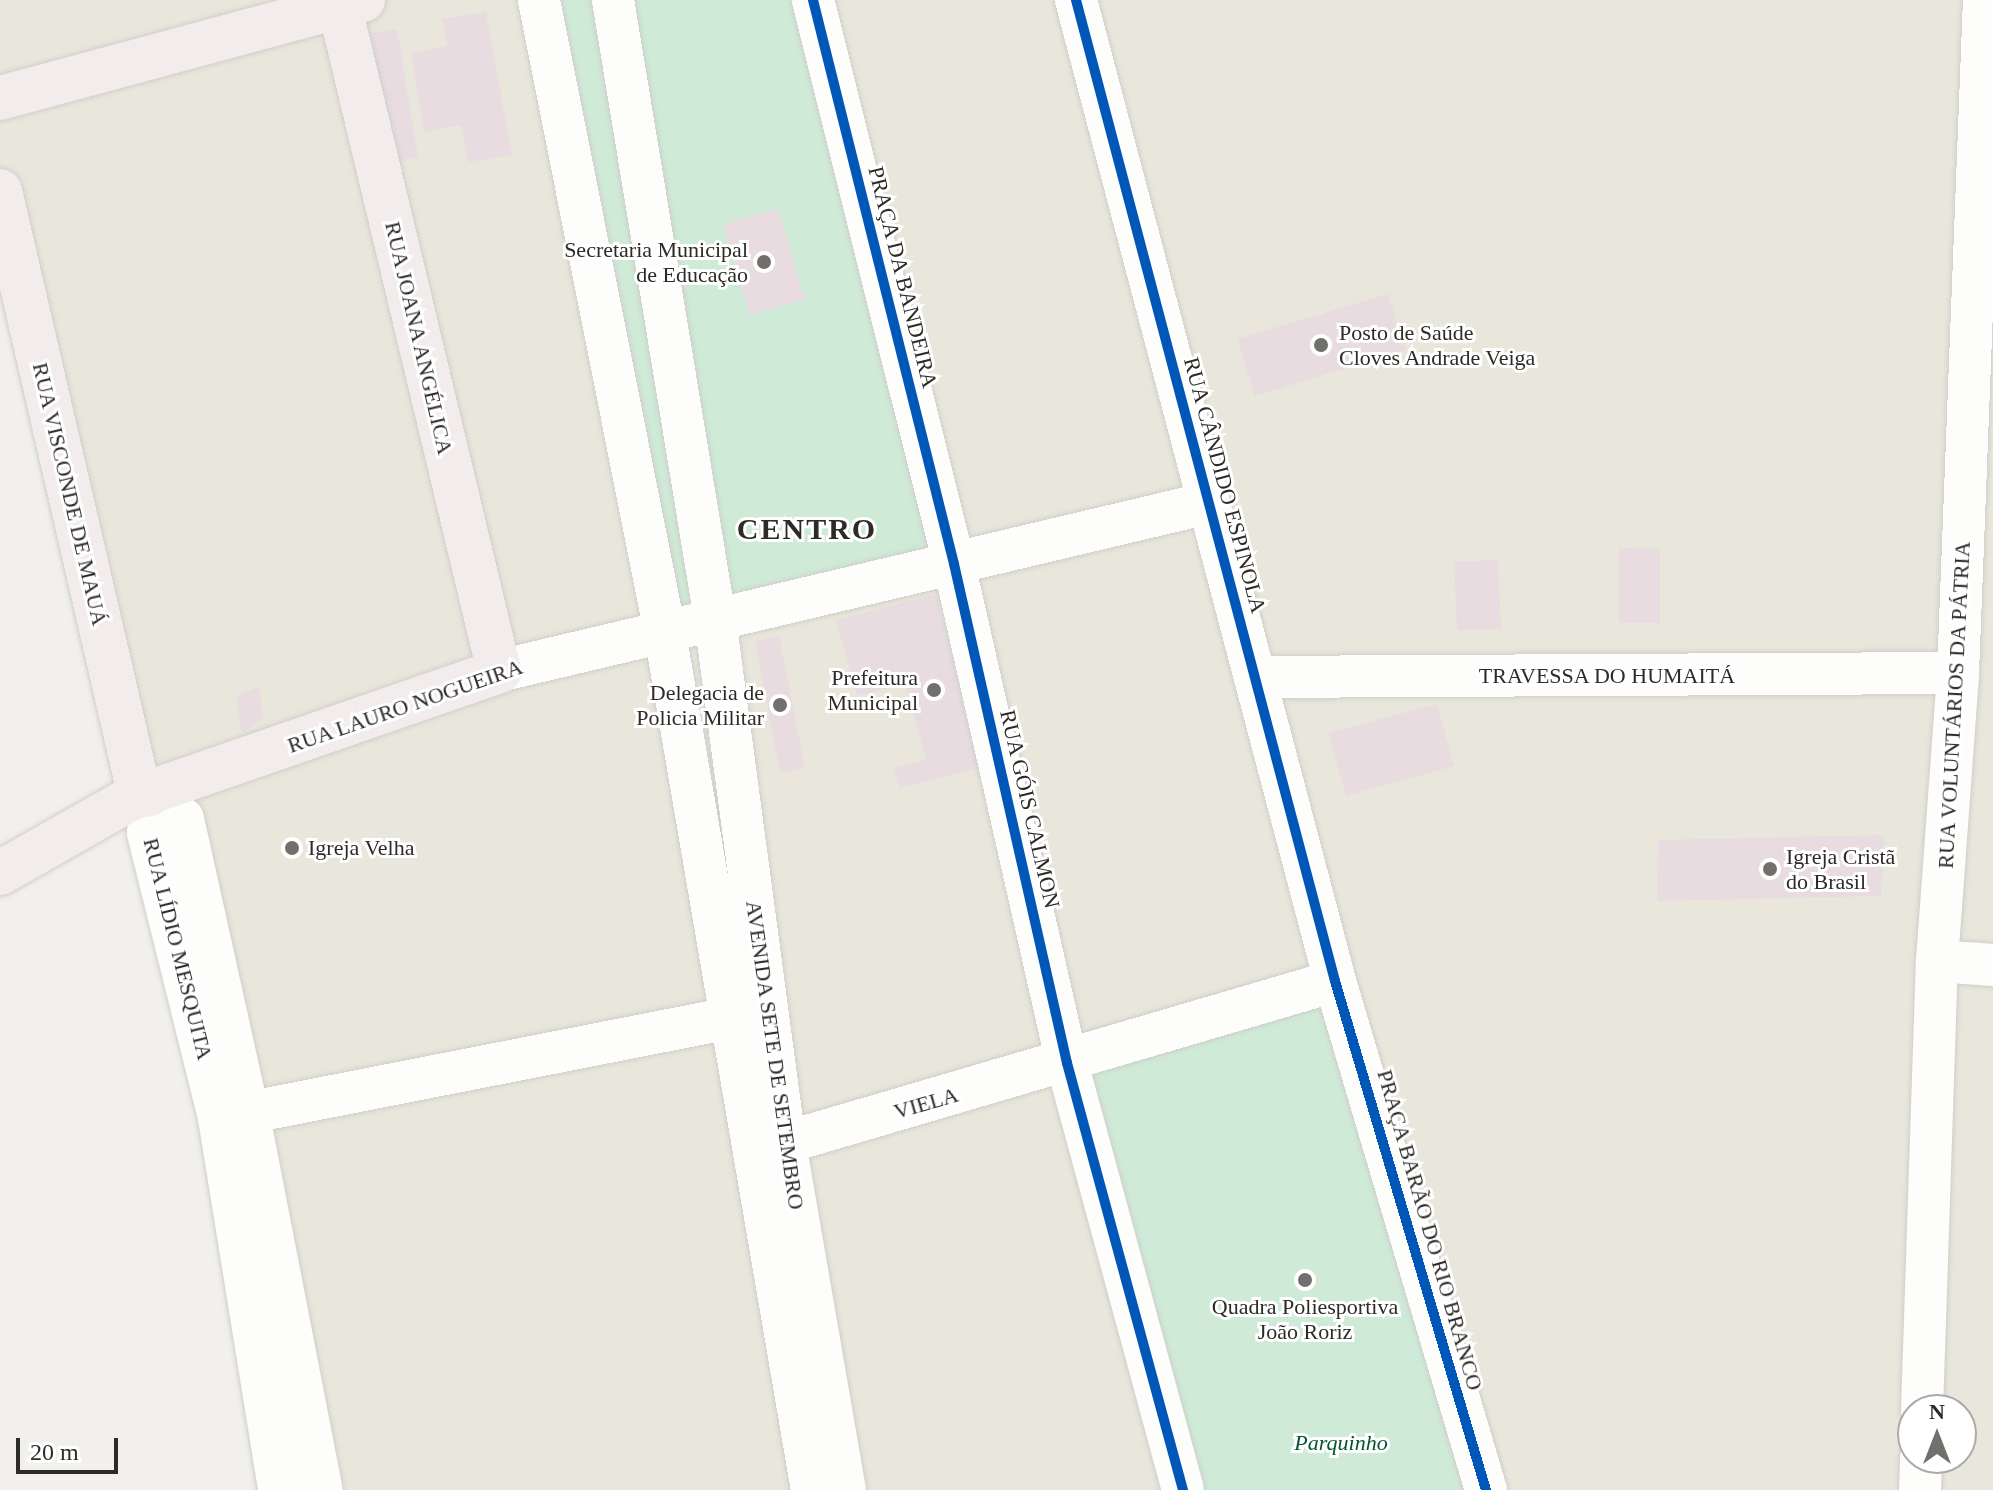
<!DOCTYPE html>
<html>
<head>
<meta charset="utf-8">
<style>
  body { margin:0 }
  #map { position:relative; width:1993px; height:1490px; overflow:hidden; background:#f1f0ec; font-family:"Times New Roman",serif }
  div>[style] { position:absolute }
  .built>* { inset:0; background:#e9e6db }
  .green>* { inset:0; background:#cfead7 }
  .building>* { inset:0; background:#e8dce1 }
  .roads { filter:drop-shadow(0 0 2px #cfcecb) drop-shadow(0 0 2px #cfcecb) }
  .minor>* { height:42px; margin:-21px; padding:0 21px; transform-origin:21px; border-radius:21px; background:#fdfdfc }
  .major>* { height:44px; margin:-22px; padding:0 22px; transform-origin:22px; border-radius:22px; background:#f3eced }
  .cycleway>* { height:10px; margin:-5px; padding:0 5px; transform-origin:5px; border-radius:5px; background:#0057b8 }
  .dots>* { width:22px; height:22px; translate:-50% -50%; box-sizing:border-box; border:4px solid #fff; border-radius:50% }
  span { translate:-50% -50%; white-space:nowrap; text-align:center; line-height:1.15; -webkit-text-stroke:6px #fff; paint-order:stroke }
  .poi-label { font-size:22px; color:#2c2b28 }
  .right { translate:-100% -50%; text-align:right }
  .left { translate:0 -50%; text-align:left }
  .street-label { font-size:22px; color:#2c2b28 }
  .park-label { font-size:22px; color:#045432; font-style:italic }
  .district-label { font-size:30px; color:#2c2b28; font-weight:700; letter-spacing:2px }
  .north { position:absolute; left:1897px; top:1394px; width:80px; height:80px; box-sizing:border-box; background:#fff; border:2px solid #abaaa9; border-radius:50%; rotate:0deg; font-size:22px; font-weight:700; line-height:32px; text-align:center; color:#2c2b28 }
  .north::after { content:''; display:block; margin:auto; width:28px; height:36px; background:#71706d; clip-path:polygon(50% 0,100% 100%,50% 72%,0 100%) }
  .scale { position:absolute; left:16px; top:1438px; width:102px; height:36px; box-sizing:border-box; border:4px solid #2c2b28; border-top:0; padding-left:10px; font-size:24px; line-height:28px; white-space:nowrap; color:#2c2b28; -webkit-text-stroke:6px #fff; paint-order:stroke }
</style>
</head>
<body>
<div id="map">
  <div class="built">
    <div style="clip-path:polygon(evenodd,0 0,1993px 0,1993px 1490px,322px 1490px,0 191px,0 0,1913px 1410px,1961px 1410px,1961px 1458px,1913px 1458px,1913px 1410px)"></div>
  </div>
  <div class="green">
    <div style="clip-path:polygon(539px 0,813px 0,954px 564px,665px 633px)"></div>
    <div style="clip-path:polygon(1335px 981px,1486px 1490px,1183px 1490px,1067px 1063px)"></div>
  </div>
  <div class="building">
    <div style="clip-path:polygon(486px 12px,512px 155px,468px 162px,461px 125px,424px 132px,411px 53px,447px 46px,442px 19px)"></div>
    <div style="clip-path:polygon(397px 29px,418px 157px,382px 163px,362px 34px)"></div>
    <div style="clip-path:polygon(778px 208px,805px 299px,750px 315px,723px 225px)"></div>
    <div style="clip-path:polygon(1388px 294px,1406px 350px,1255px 396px,1237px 339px)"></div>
    <div style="clip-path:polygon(1619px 548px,1660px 549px,1660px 623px,1619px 623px)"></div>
    <div style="clip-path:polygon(1498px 560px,1501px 629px,1457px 630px,1454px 562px)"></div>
    <div style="clip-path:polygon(936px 594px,982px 767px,899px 788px,894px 768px,926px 760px,905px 683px,857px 696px,836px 620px)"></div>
    <div style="clip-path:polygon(779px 636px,805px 768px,780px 773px,755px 641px)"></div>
    <div style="clip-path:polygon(259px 687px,263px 719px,242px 733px,236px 696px)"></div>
    <div style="clip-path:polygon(1437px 704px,1454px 766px,1346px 796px,1328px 733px)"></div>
    <div style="clip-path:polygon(1884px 835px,1881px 896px,1657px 901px,1658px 840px)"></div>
  </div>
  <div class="roads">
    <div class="minor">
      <div style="left:539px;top:0;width:645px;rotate:78.74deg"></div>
      <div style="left:665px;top:633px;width:870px;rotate:80.27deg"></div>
      <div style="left:613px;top:0;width:627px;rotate:80.64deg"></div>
      <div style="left:715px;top:619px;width:529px;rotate:82.39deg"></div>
      <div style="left:785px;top:1143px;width:352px;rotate:80.2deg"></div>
      <div style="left:813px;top:0;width:581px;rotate:75.96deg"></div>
      <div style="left:954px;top:564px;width:512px;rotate:77.24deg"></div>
      <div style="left:1067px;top:1063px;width:442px;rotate:74.8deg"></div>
      <div style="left:1076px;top:0;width:1015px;rotate:75.21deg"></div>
      <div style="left:1335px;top:981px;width:531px;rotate:73.48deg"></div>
      <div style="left:499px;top:671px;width:729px;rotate:-13.33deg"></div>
      <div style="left:1255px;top:677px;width:703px;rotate:-0.33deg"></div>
      <div style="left:149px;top:794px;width:42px;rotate:36.3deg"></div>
      <div style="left:183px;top:819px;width:299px;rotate:77.5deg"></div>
      <div style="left:248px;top:1111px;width:386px;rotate:79deg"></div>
      <div style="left:149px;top:794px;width:39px;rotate:91deg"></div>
      <div style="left:148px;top:833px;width:294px;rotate:76deg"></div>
      <div style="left:219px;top:1118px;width:377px;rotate:80.8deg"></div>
      <div style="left:1937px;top:961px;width:56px;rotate:4.1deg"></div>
      <div style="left:221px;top:1118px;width:519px;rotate:-11.11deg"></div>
      <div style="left:760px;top:1150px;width:599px;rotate:-16.38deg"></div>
      <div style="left:1922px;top:1410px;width:449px;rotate:-88.1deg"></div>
      <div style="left:1937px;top:961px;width:289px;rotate:-85.8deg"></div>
      <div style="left:1958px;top:673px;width:674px;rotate:-87.79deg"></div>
      <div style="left:1920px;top:1490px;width:32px;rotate:-88deg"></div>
    </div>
    <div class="major">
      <div style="left:0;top:98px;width:376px;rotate:-15.1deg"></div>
      <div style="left:0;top:191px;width:599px;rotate:76.98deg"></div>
      <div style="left:135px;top:775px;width:24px;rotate:54deg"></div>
      <div style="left:0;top:873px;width:150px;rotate:-29.6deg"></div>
      <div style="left:130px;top:799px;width:391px;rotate:-19.1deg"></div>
      <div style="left:499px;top:671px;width:690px;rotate:-103.49deg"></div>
    </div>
  </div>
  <div class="cycleway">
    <div style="left:813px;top:0;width:581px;rotate:75.96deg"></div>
    <div style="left:954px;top:564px;width:512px;rotate:77.24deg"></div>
    <div style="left:1067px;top:1063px;width:442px;rotate:74.8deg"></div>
    <div style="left:1076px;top:0;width:1015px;rotate:75.21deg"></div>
    <div style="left:1335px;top:981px;width:531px;rotate:73.48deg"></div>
  </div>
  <div class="dots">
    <div style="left:764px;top:262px;background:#71706d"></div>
    <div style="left:1321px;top:345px;background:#71706d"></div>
    <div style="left:934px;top:690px;background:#71706d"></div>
    <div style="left:780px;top:705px;background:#71706d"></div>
    <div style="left:292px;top:848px;background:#71706d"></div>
    <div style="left:1770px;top:869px;background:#71706d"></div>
    <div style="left:1305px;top:1280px;background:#71706d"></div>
  </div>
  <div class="poi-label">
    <span class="right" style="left:748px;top:262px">Secretaria Municipal<br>de Educação</span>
    <span class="left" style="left:1339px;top:345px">Posto de Saúde<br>Cloves Andrade Veiga</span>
    <span class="right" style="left:918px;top:690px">Prefeitura<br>Municipal</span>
    <span class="right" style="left:764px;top:705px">Delegacia de<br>Policia Militar</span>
    <span class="left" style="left:308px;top:848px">Igreja Velha</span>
    <span class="left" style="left:1786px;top:869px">Igreja Cristã<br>do Brasil</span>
    <span style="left:1305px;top:1319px">Quadra Poliesportiva<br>João Roriz</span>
  </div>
  <div class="street-label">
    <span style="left:903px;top:277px;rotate:76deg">PRAÇA DA BANDEIRA</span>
    <span style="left:419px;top:338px;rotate:77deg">RUA JOANA ANGÉLICA</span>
    <span style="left:1225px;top:485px;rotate:75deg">RUA CÂNDIDO ESPINOLA</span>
    <span style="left:70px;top:494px;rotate:77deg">RUA VISCONDE DE MAUÁ</span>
    <span style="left:1607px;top:676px">TRAVESSA DO HUMAITÁ</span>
    <span style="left:1954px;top:705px;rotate:-87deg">RUA VOLUNTÁRIOS DA PÁTRIA</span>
    <span style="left:405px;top:706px;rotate:-19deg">RUA LAURO NOGUEIRA</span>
    <span style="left:1030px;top:809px;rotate:77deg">RUA GÓIS CALMON</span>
    <span style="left:178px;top:949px;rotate:76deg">RUA LÍDIO MESQUITA</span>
    <span style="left:775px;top:1055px;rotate:82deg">AVENIDA SETE DE SETEMBRO</span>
    <span style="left:926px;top:1103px;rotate:-16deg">VIELA</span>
    <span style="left:1430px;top:1230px;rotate:74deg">PRAÇA BARÃO DO RIO BRANCO</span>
  </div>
  <div class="park-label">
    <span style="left:1341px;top:1443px">Parquinho</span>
  </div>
  <div class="district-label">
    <span style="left:807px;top:529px">CENTRO</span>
  </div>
  <div class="north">N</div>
  <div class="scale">20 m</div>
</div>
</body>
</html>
